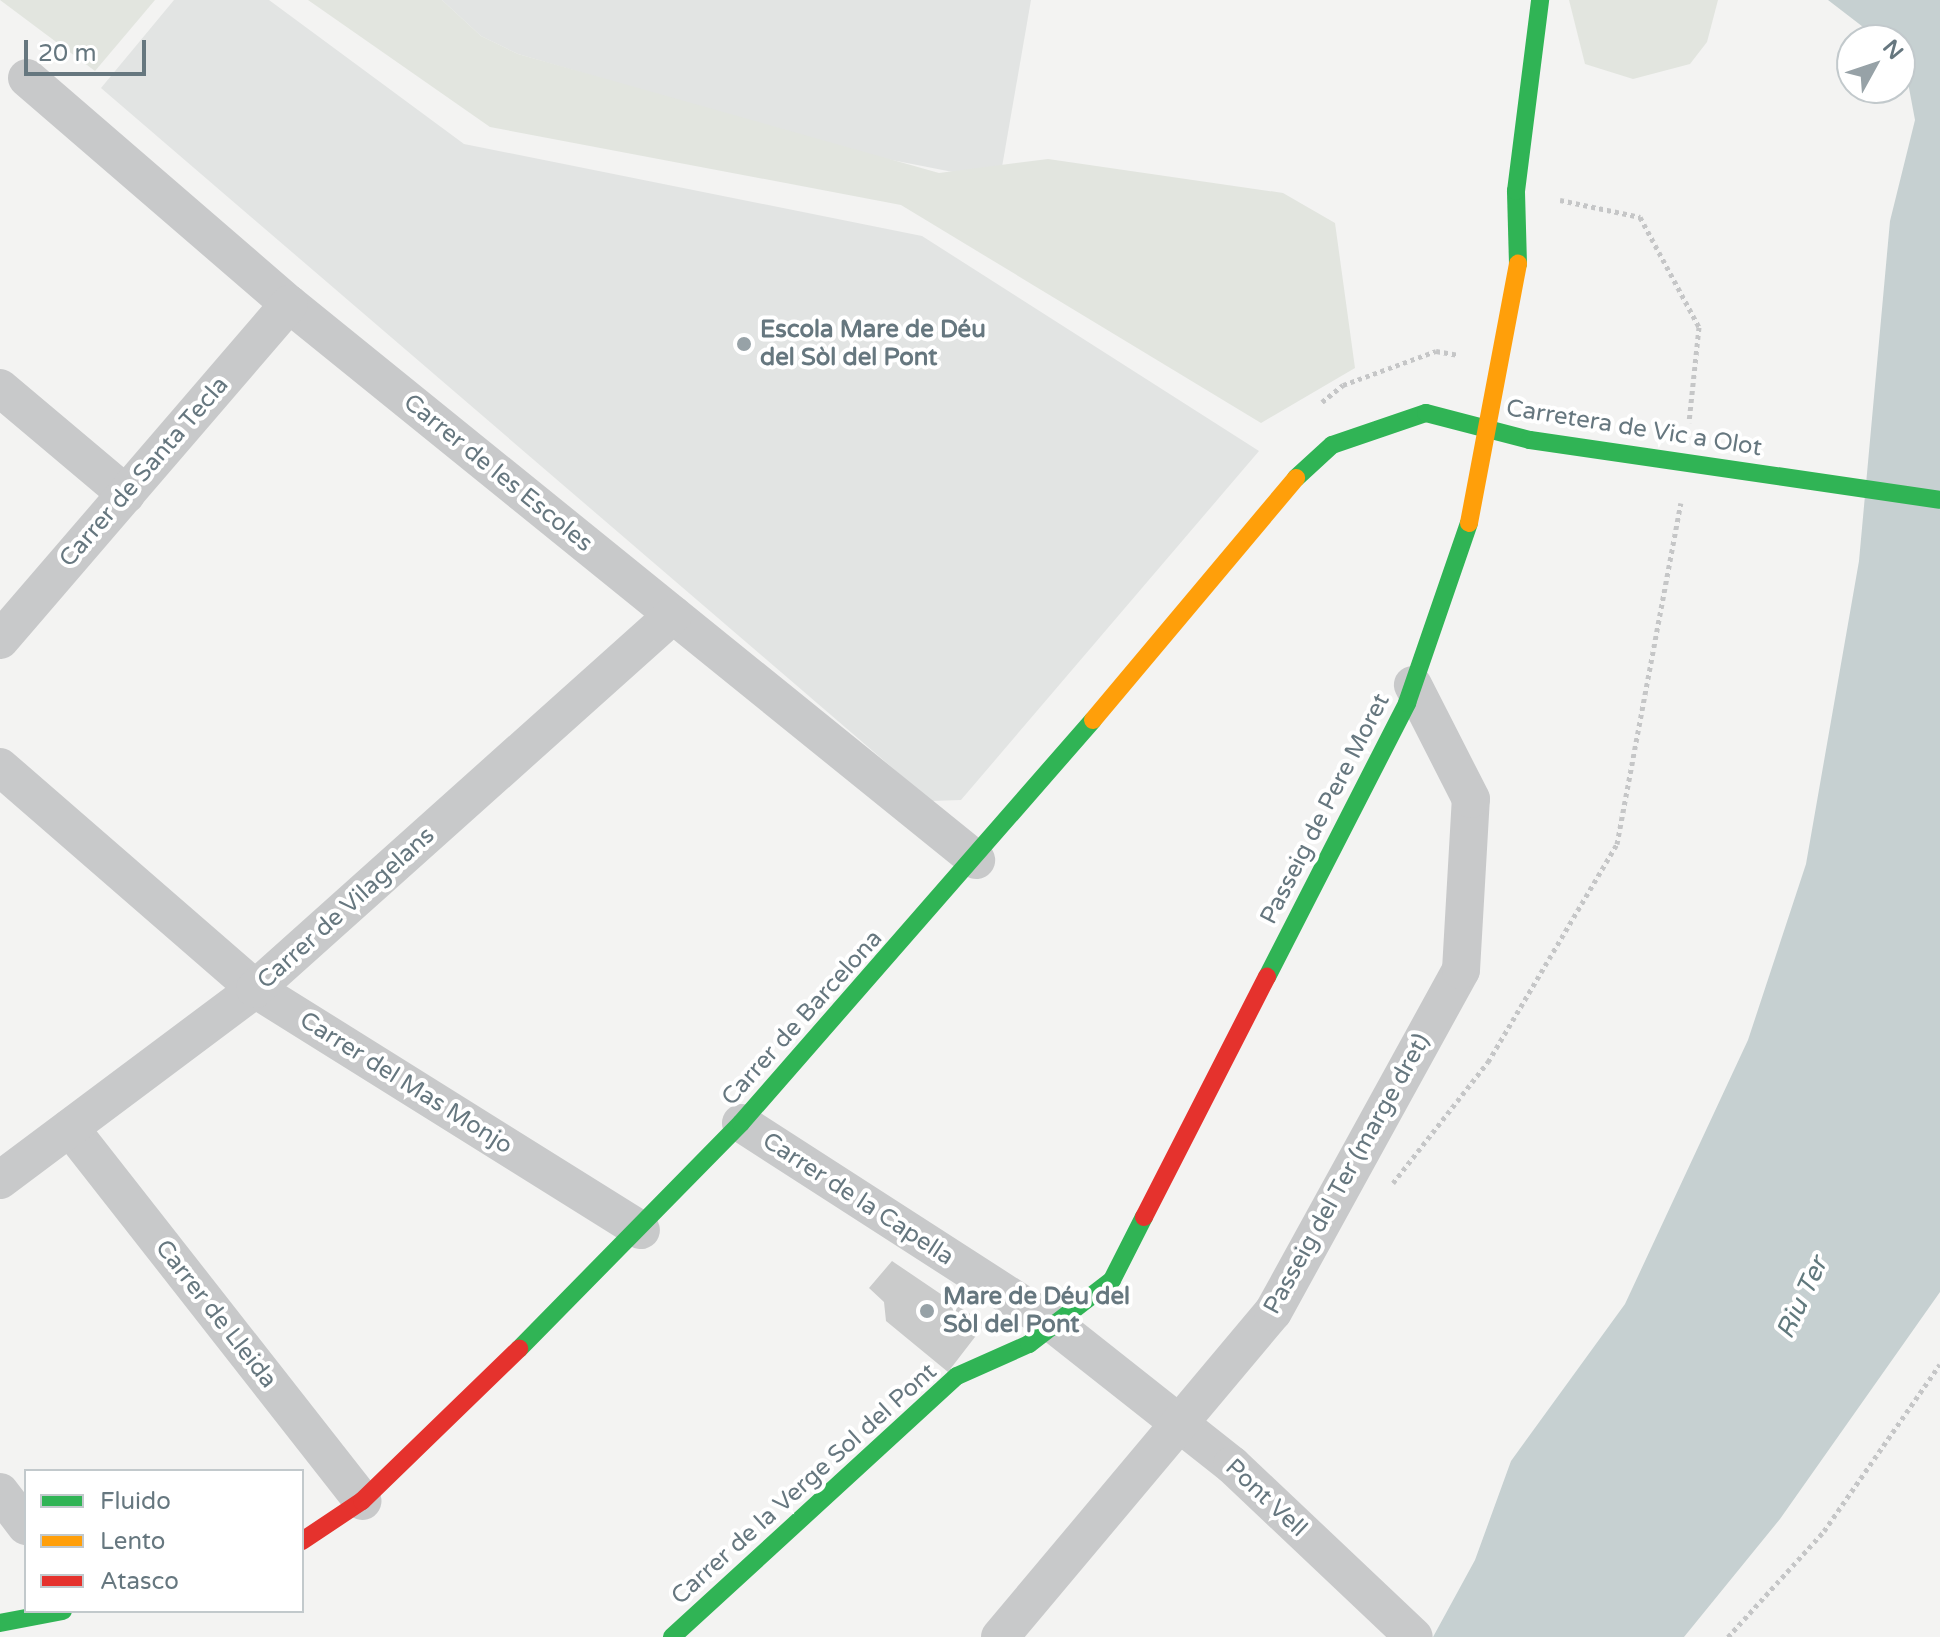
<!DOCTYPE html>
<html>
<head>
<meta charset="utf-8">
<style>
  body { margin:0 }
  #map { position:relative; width:1940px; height:1637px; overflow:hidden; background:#f3f3f2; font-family:"Varela Round",sans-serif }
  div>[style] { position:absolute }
  .built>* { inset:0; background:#e2e4e3 }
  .green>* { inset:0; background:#e2e5df }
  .water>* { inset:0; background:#c6d0d1 }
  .building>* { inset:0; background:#cacbcb }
  .path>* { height:5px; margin-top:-2.5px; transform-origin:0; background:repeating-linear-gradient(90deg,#c5c6c7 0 4px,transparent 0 8px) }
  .street>* { height:38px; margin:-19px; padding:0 19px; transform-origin:19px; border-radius:19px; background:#c8c9ca }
  .fast>* { height:18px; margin:-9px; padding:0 9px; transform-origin:9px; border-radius:9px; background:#30b455 }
  .slow>* { height:18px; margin:-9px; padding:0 9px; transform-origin:9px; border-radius:9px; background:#ff9f0a }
  .jam>* { height:18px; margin:-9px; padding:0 9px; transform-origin:9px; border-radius:9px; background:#e5322d }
  .dots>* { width:22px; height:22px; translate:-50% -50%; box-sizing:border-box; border:4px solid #fff; border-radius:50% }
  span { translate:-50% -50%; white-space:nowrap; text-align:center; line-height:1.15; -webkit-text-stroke:8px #fff; paint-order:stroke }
  .poi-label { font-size:24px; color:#66777f; font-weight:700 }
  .left { translate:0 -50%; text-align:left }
  .street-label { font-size:24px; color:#66777f }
  .water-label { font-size:26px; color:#61797d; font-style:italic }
  .legend { position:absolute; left:24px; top:1469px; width:280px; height:144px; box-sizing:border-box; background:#fff; border:2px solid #c2c9cc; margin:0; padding:10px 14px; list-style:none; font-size:24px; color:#66777f }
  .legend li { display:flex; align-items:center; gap:16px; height:40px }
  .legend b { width:40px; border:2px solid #c2c9cc }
  .north { position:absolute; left:1836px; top:24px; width:80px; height:80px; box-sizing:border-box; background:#fff; border:2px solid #c2c9cc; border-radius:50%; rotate:50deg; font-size:22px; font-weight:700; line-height:32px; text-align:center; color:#66777f }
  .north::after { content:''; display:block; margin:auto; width:28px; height:36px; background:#97a2a7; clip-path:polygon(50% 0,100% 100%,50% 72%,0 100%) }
  .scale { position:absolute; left:24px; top:40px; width:122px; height:36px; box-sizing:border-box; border:4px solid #66777f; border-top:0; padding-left:10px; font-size:24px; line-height:28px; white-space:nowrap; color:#66777f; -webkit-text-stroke:6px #fff; paint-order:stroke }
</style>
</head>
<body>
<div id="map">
  <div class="built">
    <div style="clip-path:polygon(174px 0,269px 0,464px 144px,922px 236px,1259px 451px,961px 800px,931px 801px,101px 88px)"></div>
    <div style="clip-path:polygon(442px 0,1031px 0,1002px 167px,958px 173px,861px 154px,518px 54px,481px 36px)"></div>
  </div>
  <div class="green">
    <div style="clip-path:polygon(0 0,155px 0,95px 71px)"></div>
    <div style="clip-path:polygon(308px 0,442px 0,481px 36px,518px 54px,939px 173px,1048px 159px,1283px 193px,1335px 223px,1355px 368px,1261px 423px,901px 205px,490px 127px)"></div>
    <div style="clip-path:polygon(1569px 0,1718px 0,1707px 42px,1690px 64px,1633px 79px,1585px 64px)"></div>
  </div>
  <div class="water">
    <div style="clip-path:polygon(1828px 0,1940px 0,1940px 1292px,1780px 1519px,1684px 1637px,1433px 1637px,1475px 1560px,1511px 1461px,1625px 1304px,1748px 1040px,1806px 864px,1859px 561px,1890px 221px,1915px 120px,1900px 40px,1880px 40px)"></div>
  </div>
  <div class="building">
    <div style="clip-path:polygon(892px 1261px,985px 1324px,948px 1372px,886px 1321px,884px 1302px,869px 1288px)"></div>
  </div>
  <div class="path">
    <div style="left:1560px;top:200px;width:82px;rotate:12deg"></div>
    <div style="left:1640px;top:217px;width:125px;rotate:61.8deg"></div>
    <div style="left:1699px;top:327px;width:96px;rotate:96deg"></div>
    <div style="left:1322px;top:402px;width:27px;rotate:-39deg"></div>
    <div style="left:1343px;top:385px;width:99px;rotate:-20.1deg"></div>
    <div style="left:1436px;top:351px;width:23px;rotate:10deg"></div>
    <div style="left:1393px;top:1183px;width:154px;rotate:-51.9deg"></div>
    <div style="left:1488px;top:1062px;width:253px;rotate:-59.4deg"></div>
    <div style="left:1617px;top:844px;width:347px;rotate:-79.4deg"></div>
    <div style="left:1728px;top:1637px;width:143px;rotate:-47.8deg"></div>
    <div style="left:1824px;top:1531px;width:203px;rotate:-55.2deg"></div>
  </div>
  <div class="street">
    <div style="left:27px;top:78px;width:346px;rotate:40.8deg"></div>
    <div style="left:289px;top:304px;width:884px;rotate:38.98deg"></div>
    <div style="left:0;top:388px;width:165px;rotate:40.1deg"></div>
    <div style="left:0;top:640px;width:443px;rotate:-49.3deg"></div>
    <div style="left:0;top:767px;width:338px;rotate:41deg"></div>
    <div style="left:255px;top:989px;width:455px;rotate:32deg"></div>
    <div style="left:741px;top:1123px;width:375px;rotate:32.8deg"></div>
    <div style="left:1056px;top:1326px;width:224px;rotate:38.3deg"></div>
    <div style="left:1232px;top:1465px;width:250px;rotate:43.4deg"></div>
    <div style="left:70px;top:1128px;width:474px;rotate:51.9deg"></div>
    <div style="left:0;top:1180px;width:319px;rotate:-36.8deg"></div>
    <div style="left:255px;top:989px;width:561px;rotate:-41.82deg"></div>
    <div style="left:0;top:1492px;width:43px;rotate:52.6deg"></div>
    <div style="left:1000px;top:1637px;width:424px;rotate:-50deg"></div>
    <div style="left:1273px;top:1312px;width:390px;rotate:-61.2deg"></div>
    <div style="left:1461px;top:970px;width:171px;rotate:-86.7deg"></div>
    <div style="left:1471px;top:799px;width:128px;rotate:-117deg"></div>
  </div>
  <div class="fast">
    <div style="left:1518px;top:264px;width:73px;rotate:-91.6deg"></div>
    <div style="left:1516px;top:191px;width:193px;rotate:-82.8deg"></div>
    <div style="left:1296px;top:478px;width:49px;rotate:-42.5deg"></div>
    <div style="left:1332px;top:445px;width:99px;rotate:-18.8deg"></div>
    <div style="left:1426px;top:413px;width:107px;rotate:14.6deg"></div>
    <div style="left:1530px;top:440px;width:414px;rotate:8.3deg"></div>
    <div style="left:1267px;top:977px;width:308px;rotate:-62.9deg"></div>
    <div style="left:1407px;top:703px;width:190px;rotate:-71deg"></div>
    <div style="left:519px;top:1349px;width:317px;rotate:-45.5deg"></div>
    <div style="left:741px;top:1123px;width:535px;rotate:-48.86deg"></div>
    <div style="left:0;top:1623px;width:64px;rotate:-10.8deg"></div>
    <div style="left:672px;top:1637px;width:386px;rotate:-42.5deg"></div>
    <div style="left:957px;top:1376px;width:79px;rotate:-24deg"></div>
    <div style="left:1029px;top:1344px;width:105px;rotate:-37.6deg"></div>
    <div style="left:1112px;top:1280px;width:71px;rotate:-63.1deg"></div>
  </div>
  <div class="slow">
    <div style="left:1469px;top:523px;width:264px;rotate:-79.3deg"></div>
    <div style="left:1093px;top:720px;width:316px;rotate:-50deg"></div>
  </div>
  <div class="jam">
    <div style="left:1144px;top:1217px;width:270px;rotate:-62.9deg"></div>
    <div style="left:302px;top:1541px;width:72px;rotate:-33.7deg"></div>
    <div style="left:362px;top:1501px;width:219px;rotate:-44.1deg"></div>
  </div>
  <div class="dots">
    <div style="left:744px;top:344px;background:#97a2a7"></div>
    <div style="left:927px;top:1311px;background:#97a2a7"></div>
  </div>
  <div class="poi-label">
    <span class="left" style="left:760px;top:344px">Escola Mare de Déu<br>del Sòl del Pont</span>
    <span class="left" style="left:943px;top:1311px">Mare de Déu del<br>Sòl del Pont</span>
  </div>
  <div class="street-label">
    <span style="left:1634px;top:428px;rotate:9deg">Carretera de Vic a Olot</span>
    <span style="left:144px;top:472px;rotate:-49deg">Carrer de Santa Tecla</span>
    <span style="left:498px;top:473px;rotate:39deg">Carrer de les Escoles</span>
    <span style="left:1325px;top:809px;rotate:-63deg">Passeig de Pere Moret</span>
    <span style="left:346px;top:908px;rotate:-42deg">Carrer de Vilagelans</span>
    <span style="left:802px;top:1018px;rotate:-48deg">Carrer de Barcelona</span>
    <span style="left:406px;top:1083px;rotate:32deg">Carrer del Mas Monjo</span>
    <span style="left:1347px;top:1174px;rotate:-61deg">Passeig del Ter (marge dret)</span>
    <span style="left:858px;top:1199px;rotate:33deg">Carrer de la Capella</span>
    <span style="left:216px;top:1314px;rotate:52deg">Carrer de Lleida</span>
    <span style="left:804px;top:1484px;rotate:-42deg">Carrer de la Verge Sol del Pont</span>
    <span style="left:1266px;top:1498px;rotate:43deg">Pont Vell</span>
  </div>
  <div class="water-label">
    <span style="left:1802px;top:1298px;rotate:-65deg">Riu Ter</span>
  </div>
  <ul class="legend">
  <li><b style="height:10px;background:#30b455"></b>Fluido</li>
  <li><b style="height:10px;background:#ff9f0a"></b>Lento</li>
  <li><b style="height:10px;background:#e5322d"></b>Atasco</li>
  </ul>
  <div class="north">N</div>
  <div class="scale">20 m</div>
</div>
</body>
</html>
